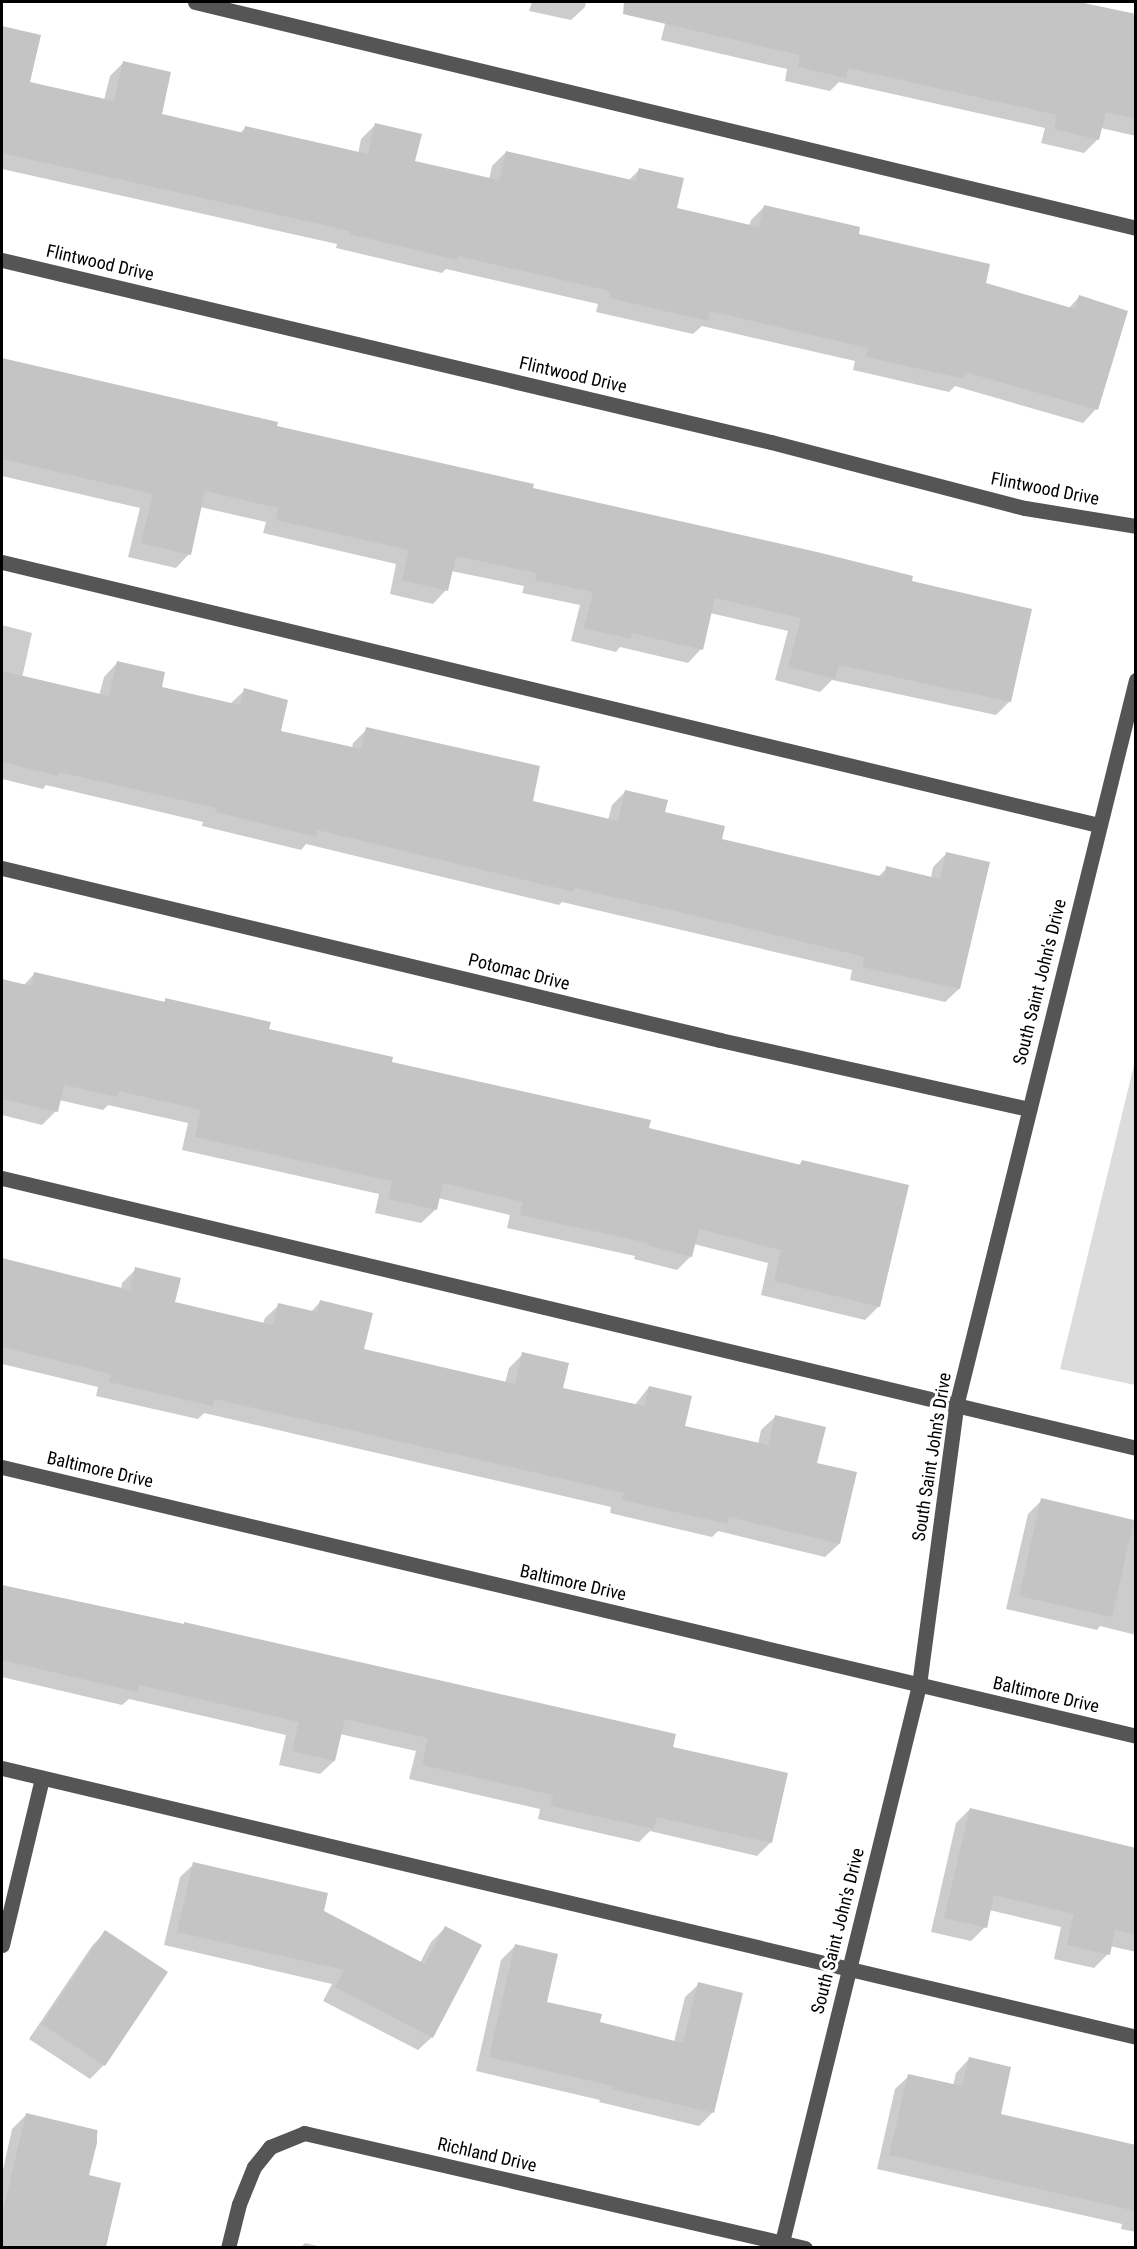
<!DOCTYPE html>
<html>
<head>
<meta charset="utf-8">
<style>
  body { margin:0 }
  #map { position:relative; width:1137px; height:2249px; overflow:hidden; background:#fff; font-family:"Roboto Condensed",sans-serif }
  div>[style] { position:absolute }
  .green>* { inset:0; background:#dcdcdc }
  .shadow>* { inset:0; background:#0003 }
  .building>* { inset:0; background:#c4c4c4 }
  .minor>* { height:15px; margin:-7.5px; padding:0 7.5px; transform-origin:7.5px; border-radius:7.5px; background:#555 }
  span { translate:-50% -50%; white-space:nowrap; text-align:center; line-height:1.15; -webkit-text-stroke:6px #fff; paint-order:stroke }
  .street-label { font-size:18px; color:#000 }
  .frame { position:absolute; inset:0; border:3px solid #000; pointer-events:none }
</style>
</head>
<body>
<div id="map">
  <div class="green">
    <div style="clip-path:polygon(1135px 1061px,1135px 1385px,1060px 1369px)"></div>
  </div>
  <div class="shadow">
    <div style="clip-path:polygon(532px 2px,586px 2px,585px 7px,571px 20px,529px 11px)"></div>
    <div style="clip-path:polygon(642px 2px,1054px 2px,1136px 16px,1136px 136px,1101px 128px,1098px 139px,1084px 153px,1041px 143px,1045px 128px,839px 82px,830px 91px,785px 81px,787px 69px,661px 40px,669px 8px)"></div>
    <div style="clip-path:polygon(2px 28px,39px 36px,28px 83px,104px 100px,110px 76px,123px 63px,160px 115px,240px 133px,245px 128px,358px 154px,361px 139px,375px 125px,414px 162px,489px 180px,492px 166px,506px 152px,628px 181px,639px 170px,675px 209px,749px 226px,751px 220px,764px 207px,857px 235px,984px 284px,1068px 309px,1079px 297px,1096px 409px,1083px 423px,955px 386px,949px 392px,853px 370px,855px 361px,702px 326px,693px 334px,596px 312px,598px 304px,446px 269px,442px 273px,336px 248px,337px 244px,2px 169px)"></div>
    <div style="clip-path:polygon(2px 360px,276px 423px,276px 427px,910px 582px,1010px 701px,996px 715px,832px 680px,820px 692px,775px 680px,788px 631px,710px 613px,701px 649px,688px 663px,620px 647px,616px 652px,571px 641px,580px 605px,522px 593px,524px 586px,451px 571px,446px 590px,433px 604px,390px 594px,396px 564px,263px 533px,266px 522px,200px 507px,189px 554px,176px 568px,128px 557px,140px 508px,2px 476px)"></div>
    <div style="clip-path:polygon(2px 625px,32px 633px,22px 678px,99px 696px,104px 677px,117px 663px,160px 688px,230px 704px,245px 690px,279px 732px,352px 748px,353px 743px,367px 729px,531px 802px,608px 820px,612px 805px,626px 791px,663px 814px,720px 840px,878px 877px,887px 868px,931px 878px,933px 867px,947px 853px,959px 989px,945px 1002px,850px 980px,852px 970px,562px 902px,559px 905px,306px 844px,301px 850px,202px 826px,203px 822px,46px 785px,43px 789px,2px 779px)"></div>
    <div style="clip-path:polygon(35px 973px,163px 1003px,166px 1000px,390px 1064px,647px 1129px,798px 1166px,802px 1161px,879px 1306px,865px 1320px,761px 1295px,768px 1263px,694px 1244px,691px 1256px,677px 1270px,634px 1259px,635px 1256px,507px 1228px,510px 1215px,438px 1198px,435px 1210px,421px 1223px,375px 1213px,379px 1194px,182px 1150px,188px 1123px,108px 1105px,103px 1110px,59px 1100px,56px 1111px,42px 1125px,2px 1115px,2px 981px,23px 986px)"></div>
    <div style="clip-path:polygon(2px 1260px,121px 1289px,122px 1283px,136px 1269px,173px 1303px,263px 1324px,265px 1318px,279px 1305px,311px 1312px,320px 1302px,363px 1350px,505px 1383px,509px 1368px,523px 1354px,561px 1389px,634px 1406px,649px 1387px,684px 1427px,758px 1444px,761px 1430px,775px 1417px,816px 1464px,839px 1544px,825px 1557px,718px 1531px,712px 1537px,610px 1513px,611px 1507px,204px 1413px,198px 1419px,96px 1396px,98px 1387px,2px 1364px)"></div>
    <div style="clip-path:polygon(1042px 1500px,1136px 1522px,1136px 1635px,1100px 1626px,1097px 1630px,1006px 1609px,1028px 1514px)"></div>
    <div style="clip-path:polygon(2px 1586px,183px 1626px,671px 1748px,771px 1842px,757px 1856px,650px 1831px,639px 1842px,538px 1819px,540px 1809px,409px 1779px,416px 1751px,340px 1734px,334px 1761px,320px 1774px,279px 1765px,286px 1735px,129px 1699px,122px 1705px,2px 1677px)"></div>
    <div style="clip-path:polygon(970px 1809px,1136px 1849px,1136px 1952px,1110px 1946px,1108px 1954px,1094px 1968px,1054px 1959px,1061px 1927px,989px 1910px,985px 1927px,971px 1941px,931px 1932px,956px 1823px)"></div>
    <div style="clip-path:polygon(194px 1864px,322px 1912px,420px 1963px,431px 1942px,445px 1928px,432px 2037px,418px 2050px,323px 2001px,332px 1984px,164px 1945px,180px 1877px)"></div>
    <div style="clip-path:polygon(105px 1932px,104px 2065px,90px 2079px,29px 2039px,92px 1946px)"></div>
    <div style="clip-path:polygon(515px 1946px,545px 2003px,598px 2023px,674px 2042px,685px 1997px,699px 1984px,741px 1994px,712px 2113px,699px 2126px,599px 2102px,600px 2100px,476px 2071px,501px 1960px)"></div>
    <div style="clip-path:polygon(969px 2059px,999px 2115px,1136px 2146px,1136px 2232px,1121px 2229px,1122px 2224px,877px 2169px,895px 2089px,909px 2076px,953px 2086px,956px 2073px)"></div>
    <div style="clip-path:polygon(26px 2115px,98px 2131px,87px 2177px,106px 2240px,99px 2248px,2px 2248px,2px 2174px,12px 2129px)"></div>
    <div style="clip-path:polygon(305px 2243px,326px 2248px,300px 2248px)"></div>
  </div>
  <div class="building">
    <div style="clip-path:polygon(624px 2px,1079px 2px,1136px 14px,1136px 119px,1106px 112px,1099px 140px,1054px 129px,1057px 115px,848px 68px,846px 78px,798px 67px,800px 55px,623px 14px)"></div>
    <div style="clip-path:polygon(2px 26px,41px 35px,30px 82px,114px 101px,123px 61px,171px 72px,162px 114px,244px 133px,245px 126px,368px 154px,375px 123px,422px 134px,415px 161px,499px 180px,506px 151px,636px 181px,639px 168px,684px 178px,677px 208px,759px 227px,764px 205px,860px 227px,859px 234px,990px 264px,986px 283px,1075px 309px,1079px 295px,1128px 311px,1098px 410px,965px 372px,964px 379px,866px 357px,868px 348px,710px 311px,708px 321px,609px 298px,610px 291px,458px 256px,458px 260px,349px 234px,350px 231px,2px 153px)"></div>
    <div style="clip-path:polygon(2px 358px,278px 422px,277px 426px,534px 484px,533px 488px,817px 552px,913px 576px,912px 581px,1032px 609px,1011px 702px,839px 665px,835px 679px,788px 667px,801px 618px,715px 598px,703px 650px,632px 633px,631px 639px,584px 628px,593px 592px,535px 580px,537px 573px,456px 556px,448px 591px,402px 580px,409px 550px,276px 520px,278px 508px,205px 491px,191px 555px,141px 543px,153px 494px,2px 459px)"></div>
    <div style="clip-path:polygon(117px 661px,165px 672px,162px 687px,240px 705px,244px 688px,288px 700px,281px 731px,361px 749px,366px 727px,540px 766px,533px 801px,618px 821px,625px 790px,668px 800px,665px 812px,725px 826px,722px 839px,884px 877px,886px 866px,940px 879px,946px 852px,990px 862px,960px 989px,862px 967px,865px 957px,726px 923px,575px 888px,574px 892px,317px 830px,316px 837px,215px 812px,216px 808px,59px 772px,58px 776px,2px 762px,2px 671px,109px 696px)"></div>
    <div style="clip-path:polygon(34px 972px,165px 1002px,165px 998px,271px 1022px,269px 1029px,393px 1057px,392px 1062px,651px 1120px,649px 1128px,801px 1165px,802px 1160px,909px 1185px,880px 1307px,774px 1281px,781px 1250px,699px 1229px,692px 1257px,647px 1245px,648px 1243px,520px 1215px,523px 1202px,443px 1183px,437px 1210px,388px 1199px,392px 1181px,195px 1137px,201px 1110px,119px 1091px,118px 1097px,64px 1085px,58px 1112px,2px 1099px,2px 979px,31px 986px)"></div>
    <div style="clip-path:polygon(2px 1258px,130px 1290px,135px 1267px,181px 1278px,175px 1302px,273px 1325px,278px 1303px,317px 1312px,320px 1300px,373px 1313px,364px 1349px,515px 1384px,522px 1352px,569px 1363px,563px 1388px,644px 1406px,649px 1386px,692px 1396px,685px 1426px,768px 1445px,775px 1415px,826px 1427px,817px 1463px,857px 1472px,840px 1544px,729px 1517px,728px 1524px,622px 1500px,624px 1493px,215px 1399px,213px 1406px,109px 1382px,111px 1374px,2px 1347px)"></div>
    <div style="clip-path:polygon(1041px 1498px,1134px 1520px,1112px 1617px,1019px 1596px)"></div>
    <div style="clip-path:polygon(2px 1585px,184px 1624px,184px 1622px,676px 1734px,673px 1747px,788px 1773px,772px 1843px,657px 1817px,654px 1829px,551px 1806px,553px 1795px,422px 1765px,428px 1738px,345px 1719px,335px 1761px,292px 1751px,299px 1722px,139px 1685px,137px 1692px,2px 1660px)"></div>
    <div style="clip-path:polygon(970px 1808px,1136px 1848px,1136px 1935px,1115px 1930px,1110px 1955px,1067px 1945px,1074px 1914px,994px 1895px,987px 1928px,944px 1918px)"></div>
    <div style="clip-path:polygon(193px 1862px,328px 1893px,324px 1911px,425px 1964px,445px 1926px,482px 1945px,433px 2038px,335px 1987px,344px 1970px,177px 1932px)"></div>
    <div style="clip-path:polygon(105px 1930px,168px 1972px,105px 2066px,42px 2024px)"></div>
    <div style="clip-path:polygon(515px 1944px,558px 1954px,547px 2002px,602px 2014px,600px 2022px,683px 2043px,698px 1982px,743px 1993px,714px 2113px,612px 2089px,613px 2086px,489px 2057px)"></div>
    <div style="clip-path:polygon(969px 2057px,1011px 2067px,1001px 2114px,1136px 2145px,1136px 2211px,889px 2155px,908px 2074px,962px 2086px)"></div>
    <div style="clip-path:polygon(26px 2113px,97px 2130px,97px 2143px,89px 2175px,121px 2183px,106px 2247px,2px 2247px,2px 2215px)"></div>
  </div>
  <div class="minor">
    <div style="left:195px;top:2px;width:968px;rotate:13.5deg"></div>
    <div style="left:2px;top:260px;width:790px;rotate:13.32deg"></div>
    <div style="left:771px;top:442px;width:262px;rotate:14.6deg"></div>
    <div style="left:1025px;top:508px;width:112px;rotate:9.2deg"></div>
    <div style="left:2px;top:562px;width:1127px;rotate:13.49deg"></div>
    <div style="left:2px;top:868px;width:738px;rotate:13.47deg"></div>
    <div style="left:720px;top:1040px;width:317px;rotate:12.6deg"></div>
    <div style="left:2px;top:1178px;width:1166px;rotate:13.39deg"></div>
    <div style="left:2px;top:1467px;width:1165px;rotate:13.34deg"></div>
    <div style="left:2px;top:1768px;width:1165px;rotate:13.34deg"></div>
    <div style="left:2px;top:1945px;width:172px;rotate:-76.5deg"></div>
    <div style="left:782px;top:2242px;width:574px;rotate:-76.18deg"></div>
    <div style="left:919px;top:1685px;width:281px;rotate:-82.4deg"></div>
    <div style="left:956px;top:1406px;width:748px;rotate:-76.08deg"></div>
    <div style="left:228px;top:2248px;width:45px;rotate:-76deg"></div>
    <div style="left:239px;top:2204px;width:40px;rotate:-68deg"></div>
    <div style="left:254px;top:2167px;width:26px;rotate:-51deg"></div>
    <div style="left:270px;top:2147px;width:37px;rotate:-22deg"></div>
    <div style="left:304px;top:2133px;width:514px;rotate:12.93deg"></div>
  </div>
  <div class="street-label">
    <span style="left:100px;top:263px;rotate:13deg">Flintwood Drive</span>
    <span style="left:573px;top:375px;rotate:13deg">Flintwood Drive</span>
    <span style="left:1045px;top:489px;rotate:11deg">Flintwood Drive</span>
    <span style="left:519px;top:972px;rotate:14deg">Potomac Drive</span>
    <span style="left:1040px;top:982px;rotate:-76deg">South Saint John's Drive</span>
    <span style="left:932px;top:1457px;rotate:-81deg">South Saint John's Drive</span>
    <span style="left:100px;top:1470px;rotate:13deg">Baltimore Drive</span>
    <span style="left:573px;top:1583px;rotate:13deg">Baltimore Drive</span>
    <span style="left:1046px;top:1695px;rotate:13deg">Baltimore Drive</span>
    <span style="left:838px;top:1931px;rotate:-76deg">South Saint John's Drive</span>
    <span style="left:487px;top:2155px;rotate:13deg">Richland Drive</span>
  </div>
  <div class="frame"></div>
</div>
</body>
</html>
